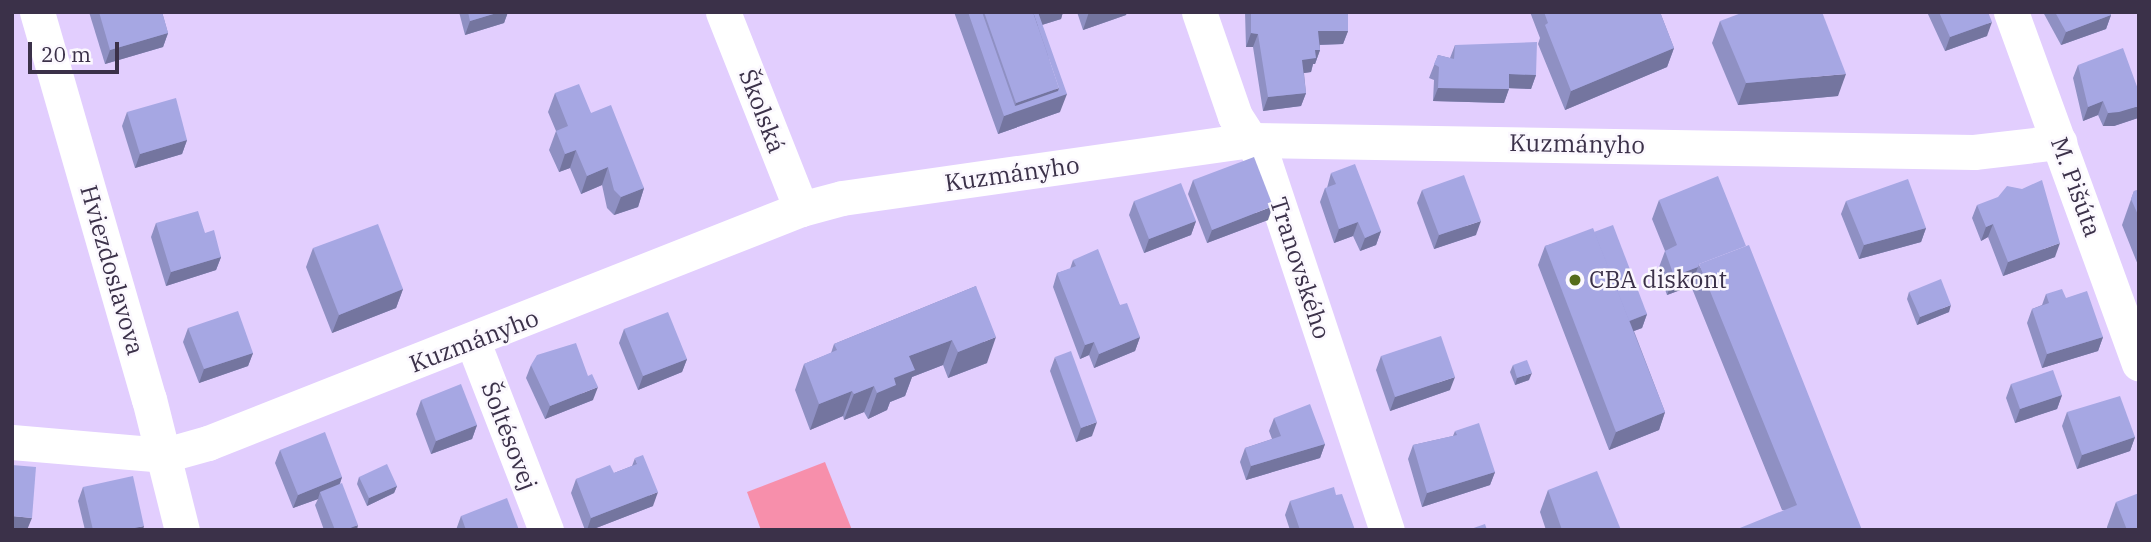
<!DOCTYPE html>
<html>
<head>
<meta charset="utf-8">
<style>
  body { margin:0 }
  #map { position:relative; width:2151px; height:542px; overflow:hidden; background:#e2cefe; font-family:"IBM Plex Serif",serif }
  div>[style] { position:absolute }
  .green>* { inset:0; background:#f78fab }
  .minor>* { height:35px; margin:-17.5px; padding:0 17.5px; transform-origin:17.5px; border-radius:17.5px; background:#fff }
  .wall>* { inset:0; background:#8f90c3 }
  .shaded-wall>* { inset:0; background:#74759f }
  .building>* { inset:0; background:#a6a7e3 }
  .dots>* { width:19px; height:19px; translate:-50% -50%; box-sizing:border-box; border:4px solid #fbf8fe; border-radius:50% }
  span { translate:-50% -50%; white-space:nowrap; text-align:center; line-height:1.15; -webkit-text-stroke:5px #fbf8fe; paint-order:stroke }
  .street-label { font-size:24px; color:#3b3149 }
  .poi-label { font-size:24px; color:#3b3149 }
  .left { translate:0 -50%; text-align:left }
  .frame { position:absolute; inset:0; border:14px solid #3b3149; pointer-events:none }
  .scale { position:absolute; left:28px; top:42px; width:91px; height:32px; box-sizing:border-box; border:4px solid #3b3149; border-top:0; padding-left:9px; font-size:21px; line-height:24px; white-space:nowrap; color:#3b3149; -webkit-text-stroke:5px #fbf8fe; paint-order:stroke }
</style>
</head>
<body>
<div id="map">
  <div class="green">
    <div style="clip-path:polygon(825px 462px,852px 530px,761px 530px,747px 492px)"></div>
  </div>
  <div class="minor">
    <div style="left:37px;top:12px;width:403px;rotate:73.9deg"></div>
    <div style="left:149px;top:399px;width:135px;rotate:75.9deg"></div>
    <div style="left:723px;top:12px;width:212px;rotate:68.4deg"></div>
    <div style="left:1199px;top:12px;width:110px;rotate:70.9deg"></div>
    <div style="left:1235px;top:116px;width:54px;rotate:57.2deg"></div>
    <div style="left:1264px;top:161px;width:389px;rotate:71.6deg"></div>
    <div style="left:2011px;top:12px;width:374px;rotate:70deg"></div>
    <div style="left:473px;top:342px;width:202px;rotate:68.8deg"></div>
    <div style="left:12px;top:442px;width:154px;rotate:4.9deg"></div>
    <div style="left:165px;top:455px;width:45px;rotate:-15.6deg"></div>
    <div style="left:208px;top:443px;width:637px;rotate:-21.53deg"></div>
    <div style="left:801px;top:209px;width:42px;rotate:-15deg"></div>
    <div style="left:842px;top:198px;width:413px;rotate:-8.1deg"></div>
    <div style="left:1251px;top:140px;width:723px;rotate:0.95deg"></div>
    <div style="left:1974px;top:152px;width:86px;rotate:-6.7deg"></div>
  </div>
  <div class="wall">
    <div style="clip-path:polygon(89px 12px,162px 12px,168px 33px,163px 47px,105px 64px)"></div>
    <div style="clip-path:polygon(459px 12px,508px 12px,504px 23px,465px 35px)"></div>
    <div style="clip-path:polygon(954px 12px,1063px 12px,1061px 19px,1042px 25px,1060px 112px,998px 134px)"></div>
    <div style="clip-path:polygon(1077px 12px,1127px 12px,1126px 15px,1083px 30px)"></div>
    <div style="clip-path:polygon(1245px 12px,1348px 12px,1348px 31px,1343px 44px,1320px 45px,1320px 50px,1315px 64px,1313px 64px,1311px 72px,1304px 73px,1306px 93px,1301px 106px,1263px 111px,1253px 47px,1246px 47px)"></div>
    <div style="clip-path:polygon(1530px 12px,1660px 12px,1674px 48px,1667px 67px,1565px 110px,1538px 44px,1540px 38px)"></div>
    <div style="clip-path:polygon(1927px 12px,1988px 12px,1987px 36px,1945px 51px)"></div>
    <div style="clip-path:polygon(2043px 12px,2110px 12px,2111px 15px,2106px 29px,2061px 45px)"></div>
    <div style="clip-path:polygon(1720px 21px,1838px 96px,1738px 105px,1712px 43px)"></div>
    <div style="clip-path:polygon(1455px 45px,1536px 75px,1531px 89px,1509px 88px,1504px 103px,1433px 101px,1434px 80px,1429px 78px,1438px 55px,1450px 58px)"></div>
    <div style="clip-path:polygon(2078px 65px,2138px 118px,2114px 126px,2103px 126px,2098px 115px,2083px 121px,2073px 78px)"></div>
    <div style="clip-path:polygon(555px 93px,591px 113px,644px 188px,638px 207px,614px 215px,607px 208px,602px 185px,581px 194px,570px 168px,559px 172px,549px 150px,556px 131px,548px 112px)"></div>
    <div style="clip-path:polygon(127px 112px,187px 140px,182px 154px,135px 168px,122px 126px)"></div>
    <div style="clip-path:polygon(1331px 173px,1381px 231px,1376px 245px,1360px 251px,1353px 236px,1334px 243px,1320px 202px,1325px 188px,1327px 188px)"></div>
    <div style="clip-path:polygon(1193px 180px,1268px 220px,1207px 243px,1188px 194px)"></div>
    <div style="clip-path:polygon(1422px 190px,1476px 235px,1434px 249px,1417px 203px)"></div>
    <div style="clip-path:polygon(2139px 190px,2139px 265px,2138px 265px,2122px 225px,2134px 191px)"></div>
    <div style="clip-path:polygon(1659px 200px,1862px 530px,1782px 510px,1691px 286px,1667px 295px,1658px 270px,1665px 251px,1652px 219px)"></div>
    <div style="clip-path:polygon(1134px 201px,1196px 221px,1191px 235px,1144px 253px,1129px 215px)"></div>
    <div style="clip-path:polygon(1846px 201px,1926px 228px,1921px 242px,1859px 259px,1841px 214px)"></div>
    <div style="clip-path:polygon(1977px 205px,2055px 257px,2003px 276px,1988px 237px,1981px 241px,1972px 218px)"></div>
    <div style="clip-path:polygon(156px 223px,205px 233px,221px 257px,216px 270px,166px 286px,151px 237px)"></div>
    <div style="clip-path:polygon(1594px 232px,1647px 314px,1642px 328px,1634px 331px,1665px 412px,1659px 430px,1609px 450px,1538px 265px,1545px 246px)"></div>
    <div style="clip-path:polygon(313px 248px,403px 289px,396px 308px,332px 333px,306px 267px)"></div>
    <div style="clip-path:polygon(1073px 260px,1120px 305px,1140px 337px,1135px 351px,1094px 368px,1089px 355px,1080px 359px,1053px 287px,1057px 273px,1070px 269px)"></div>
    <div style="clip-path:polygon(976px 286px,987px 363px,948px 378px,943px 365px,912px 377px,905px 396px,890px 402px,887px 410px,868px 419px,864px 412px,844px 420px,843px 416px,810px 430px,795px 390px,804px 364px,831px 353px,834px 344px)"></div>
    <div style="clip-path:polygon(1909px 292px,1949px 312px,1917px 325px,1907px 299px)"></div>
    <div style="clip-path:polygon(2046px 294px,2066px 298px,2103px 337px,2098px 351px,2042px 368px,2027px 323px,2032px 309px,2042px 305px)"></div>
    <div style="clip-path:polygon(188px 328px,253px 353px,248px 366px,199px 383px,183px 342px)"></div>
    <div style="clip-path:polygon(624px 329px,687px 359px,682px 372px,638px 390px,619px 343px)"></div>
    <div style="clip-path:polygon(1381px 356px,1450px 390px,1390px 411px,1376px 370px)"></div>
    <div style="clip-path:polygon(1055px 357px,1092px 436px,1076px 442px,1050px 371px)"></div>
    <div style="clip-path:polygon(531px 365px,593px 400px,545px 419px,526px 378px)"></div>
    <div style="clip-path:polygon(1513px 365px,1529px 380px,1515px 385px,1510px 372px)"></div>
    <div style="clip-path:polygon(2011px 384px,2062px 395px,2057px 409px,2015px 423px,2006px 398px)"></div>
    <div style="clip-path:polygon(421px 400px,477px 425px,472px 439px,431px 454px,416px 414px)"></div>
    <div style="clip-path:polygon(2067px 412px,2135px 437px,2130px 451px,2077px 469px,2062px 426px)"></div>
    <div style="clip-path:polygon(1274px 418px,1325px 444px,1320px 458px,1246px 480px,1240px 462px,1245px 448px,1272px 439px,1269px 431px)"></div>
    <div style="clip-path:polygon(1455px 431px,1495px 472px,1490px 485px,1422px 507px,1408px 459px,1413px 445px,1453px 436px)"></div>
    <div style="clip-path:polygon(280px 450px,342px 477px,340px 484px,357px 530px,324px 530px,315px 505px,318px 499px,293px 508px,275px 463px)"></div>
    <div style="clip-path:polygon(635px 458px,653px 506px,591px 530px,585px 530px,571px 493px,576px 479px,614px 473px,632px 466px)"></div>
    <div style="clip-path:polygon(359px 477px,397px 486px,394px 493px,367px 506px,357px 484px)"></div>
    <div style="clip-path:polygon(83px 487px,143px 530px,85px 530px,78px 501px)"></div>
    <div style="clip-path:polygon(1548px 490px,1621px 530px,1546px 530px,1540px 512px)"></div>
    <div style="clip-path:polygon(1336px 495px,1355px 530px,1290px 530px,1285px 515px,1290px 501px)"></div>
    <div style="clip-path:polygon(2116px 502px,2139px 530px,2107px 530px,2107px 527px)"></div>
    <div style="clip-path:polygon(461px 516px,519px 530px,456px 530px)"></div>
  </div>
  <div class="shaded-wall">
    <div style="clip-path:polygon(500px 12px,508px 12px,504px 23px,465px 35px,470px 21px)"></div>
    <div style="clip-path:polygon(1030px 12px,1063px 12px,1061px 19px,1035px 27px)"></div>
    <div style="clip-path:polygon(1089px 12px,1127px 12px,1126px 15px,1083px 30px)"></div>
    <div style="clip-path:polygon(2111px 15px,2106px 29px,2061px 45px,2066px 32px)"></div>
    <div style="clip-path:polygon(1992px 22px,1987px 36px,1945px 51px,1950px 37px)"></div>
    <div style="clip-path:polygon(1318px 31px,1348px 31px,1343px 44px,1313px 45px)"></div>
    <div style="clip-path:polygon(168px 33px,163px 47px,105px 64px,110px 50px)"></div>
    <div style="clip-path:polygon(1251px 33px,1258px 34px,1253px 47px,1246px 47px)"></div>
    <div style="clip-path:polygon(1674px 48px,1667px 67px,1565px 110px,1571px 91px)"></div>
    <div style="clip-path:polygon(1315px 50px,1320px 50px,1315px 64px,1313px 64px,1311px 72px,1297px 74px,1302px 60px)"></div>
    <div style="clip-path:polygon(1509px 74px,1536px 75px,1531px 89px,1504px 88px)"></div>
    <div style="clip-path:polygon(1846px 74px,1838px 96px,1738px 105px,1746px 83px)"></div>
    <div style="clip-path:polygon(1059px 88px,1067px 94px,1060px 112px,998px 134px,1004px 116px,1013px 113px,1016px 103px)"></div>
    <div style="clip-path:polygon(1438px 88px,1509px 89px,1504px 103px,1433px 101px)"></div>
    <div style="clip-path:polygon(1306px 93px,1301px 106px,1263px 111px,1268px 97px)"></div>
    <div style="clip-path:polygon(2103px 101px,2098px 115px,2083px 121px,2088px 107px)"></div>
    <div style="clip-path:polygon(2139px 106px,2138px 118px,2114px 126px,2103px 126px,2108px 113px)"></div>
    <div style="clip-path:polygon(187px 140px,182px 154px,135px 168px,140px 154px)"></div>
    <div style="clip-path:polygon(576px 150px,570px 168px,559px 172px,565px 154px)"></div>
    <div style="clip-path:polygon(608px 167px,602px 185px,581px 194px,587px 176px)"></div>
    <div style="clip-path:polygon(644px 188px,638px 207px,614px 215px,621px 197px)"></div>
    <div style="clip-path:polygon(1273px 206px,1268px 220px,1207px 243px,1212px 230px)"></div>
    <div style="clip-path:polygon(1196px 221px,1191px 235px,1144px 253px,1149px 239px)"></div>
    <div style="clip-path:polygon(1481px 221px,1476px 235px,1434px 249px,1439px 235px)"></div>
    <div style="clip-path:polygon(1358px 222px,1353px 236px,1334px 243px,1339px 229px)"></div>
    <div style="clip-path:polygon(1993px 224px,1988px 237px,1981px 241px,1986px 227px)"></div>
    <div style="clip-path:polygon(1926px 228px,1921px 242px,1859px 259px,1864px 245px)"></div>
    <div style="clip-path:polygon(1381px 231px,1376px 245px,1360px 251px,1365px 238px)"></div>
    <div style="clip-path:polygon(2060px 243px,2055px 257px,2003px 276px,2008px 262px)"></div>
    <div style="clip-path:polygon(221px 257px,216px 270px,166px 286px,171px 272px)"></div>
    <div style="clip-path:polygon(1698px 267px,1691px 286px,1667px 295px,1674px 276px)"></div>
    <div style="clip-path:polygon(403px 289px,396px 308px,332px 333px,339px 315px)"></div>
    <div style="clip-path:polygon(1951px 305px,1949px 312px,1917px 325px,1920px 317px)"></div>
    <div style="clip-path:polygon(1647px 314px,1642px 328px,1620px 336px,1625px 323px)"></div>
    <div style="clip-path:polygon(996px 337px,987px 363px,948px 378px,958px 352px)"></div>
    <div style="clip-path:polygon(1140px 337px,1135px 351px,1094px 368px,1099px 354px)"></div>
    <div style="clip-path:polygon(2103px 337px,2098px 351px,2042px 368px,2047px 354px)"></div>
    <div style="clip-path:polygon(952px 340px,943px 365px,912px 377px,905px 396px,890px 402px,887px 410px,868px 419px,877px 393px,909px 356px)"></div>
    <div style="clip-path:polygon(1094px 342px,1089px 355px,1080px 359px,1085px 345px)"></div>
    <div style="clip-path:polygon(253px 353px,248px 366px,199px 383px,204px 369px)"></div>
    <div style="clip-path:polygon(687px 359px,682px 372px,638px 390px,643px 376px)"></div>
    <div style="clip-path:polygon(1532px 373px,1529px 380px,1515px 385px,1517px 378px)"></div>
    <div style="clip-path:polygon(1455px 377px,1450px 390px,1390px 411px,1395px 397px)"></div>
    <div style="clip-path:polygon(874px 386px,864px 412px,844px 420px,854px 394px)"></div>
    <div style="clip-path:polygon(598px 387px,593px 400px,545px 419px,550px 406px)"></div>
    <div style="clip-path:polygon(852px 391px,843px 416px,810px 430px,819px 404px)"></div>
    <div style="clip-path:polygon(2062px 395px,2057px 409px,2015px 423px,2020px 409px)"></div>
    <div style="clip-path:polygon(1665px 412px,1659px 430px,1609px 450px,1616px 432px)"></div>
    <div style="clip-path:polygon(1097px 422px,1092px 436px,1076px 442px,1081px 428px)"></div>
    <div style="clip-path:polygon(477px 425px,472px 439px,431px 454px,436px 441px)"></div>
    <div style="clip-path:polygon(2135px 437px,2130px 451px,2077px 469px,2082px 455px)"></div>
    <div style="clip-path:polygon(1325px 444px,1320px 458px,1246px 480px,1251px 466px)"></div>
    <div style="clip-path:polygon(1495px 472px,1490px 485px,1422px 507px,1427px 493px)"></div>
    <div style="clip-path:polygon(342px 477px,337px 491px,320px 492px,318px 499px,293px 508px,298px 495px)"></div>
    <div style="clip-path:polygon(397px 486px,394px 493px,367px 506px,369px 498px)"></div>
    <div style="clip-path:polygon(658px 492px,653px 506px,591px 530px,587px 530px,591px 518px)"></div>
    <div style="clip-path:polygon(12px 516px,32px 518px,27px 530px,12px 530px)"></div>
    <div style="clip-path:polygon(358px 525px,357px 530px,345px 530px)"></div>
    <div style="clip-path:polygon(144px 526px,143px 530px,125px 530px)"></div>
  </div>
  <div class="building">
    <div style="clip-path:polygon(99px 12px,162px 12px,168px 33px,110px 50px)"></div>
    <div style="clip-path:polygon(468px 12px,500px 12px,470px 21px)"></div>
    <div style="clip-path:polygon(968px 12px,982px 12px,1015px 106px,1058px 91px,1059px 88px,1033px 12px,1038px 12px,1067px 94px,1004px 116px)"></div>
    <div style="clip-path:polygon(984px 12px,1033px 12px,1059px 88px,1016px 103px)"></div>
    <div style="clip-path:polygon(1251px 12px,1348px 12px,1348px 31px,1318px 31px,1320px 50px,1315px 50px,1316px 58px,1302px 60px,1306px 93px,1268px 97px,1258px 34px,1251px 33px)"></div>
    <div style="clip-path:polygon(1544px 12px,1660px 12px,1674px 48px,1571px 91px,1545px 25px,1548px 23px)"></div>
    <div style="clip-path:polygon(1744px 12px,1822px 12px,1846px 74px,1746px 83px,1720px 21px)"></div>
    <div style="clip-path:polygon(1939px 12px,1988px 12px,1992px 22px,1950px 37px)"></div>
    <div style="clip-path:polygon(2055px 12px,2110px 12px,2111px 15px,2066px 32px)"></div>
    <div style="clip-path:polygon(1537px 42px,1536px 75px,1509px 74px,1509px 89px,1438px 88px,1439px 67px,1434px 64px,1438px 55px,1454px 59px,1455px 45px)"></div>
    <div style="clip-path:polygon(2123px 48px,2139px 92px,2139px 106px,2119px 112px,2108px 113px,2103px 101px,2088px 107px,2078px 65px)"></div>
    <div style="clip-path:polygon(579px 84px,591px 113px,611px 105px,644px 188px,621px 197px,614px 190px,608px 167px,587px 176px,576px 150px,565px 154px,556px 131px,568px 126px,555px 93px)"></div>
    <div style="clip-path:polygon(176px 98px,187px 140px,140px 154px,127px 112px)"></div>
    <div style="clip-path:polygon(1254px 157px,1273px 206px,1212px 230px,1193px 180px)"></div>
    <div style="clip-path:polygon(1355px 164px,1381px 231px,1365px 238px,1358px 222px,1339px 229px,1325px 188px,1336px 184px,1331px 173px)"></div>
    <div style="clip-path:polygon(1464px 175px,1481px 221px,1439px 235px,1422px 190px)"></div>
    <div style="clip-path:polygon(1718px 176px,1746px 246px,1699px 264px,1698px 267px,1674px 276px,1665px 251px,1677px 245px,1659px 200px)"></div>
    <div style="clip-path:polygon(1908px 179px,1926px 228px,1864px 245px,1846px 201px)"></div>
    <div style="clip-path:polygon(2042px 180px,2060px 243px,2008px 262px,1993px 224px,1986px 227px,1977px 205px,1998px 197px,2007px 186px,2022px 189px)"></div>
    <div style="clip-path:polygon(1181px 183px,1196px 221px,1149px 239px,1134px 201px)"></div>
    <div style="clip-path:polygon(2139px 190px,2139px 217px,2131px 199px,2134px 191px)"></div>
    <div style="clip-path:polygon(198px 211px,205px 233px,214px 230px,221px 257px,171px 272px,156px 223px)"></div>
    <div style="clip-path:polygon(378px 224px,403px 289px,339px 315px,313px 248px)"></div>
    <div style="clip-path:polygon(1613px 225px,1647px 314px,1629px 321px,1594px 232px)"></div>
    <div style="clip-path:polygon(1593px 228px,1665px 412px,1616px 432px,1545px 246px)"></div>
    <div style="clip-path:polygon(1749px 245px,1862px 530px,1735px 530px,1797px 505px,1699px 264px)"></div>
    <div style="clip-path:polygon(1098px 249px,1120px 305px,1127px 303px,1140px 337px,1099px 354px,1094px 342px,1085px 345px,1057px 273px,1076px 266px,1073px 260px)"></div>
    <div style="clip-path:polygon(1941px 279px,1951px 305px,1920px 317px,1909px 292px)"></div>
    <div style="clip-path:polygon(976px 286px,996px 337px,958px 352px,952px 340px,909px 356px,915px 370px,894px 378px,896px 385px,877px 393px,874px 386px,854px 394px,852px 391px,819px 404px,804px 364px,837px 350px,834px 344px)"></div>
    <div style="clip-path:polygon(2062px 289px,2066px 298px,2087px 291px,2103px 337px,2047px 354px,2032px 309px,2049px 303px,2046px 294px)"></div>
    <div style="clip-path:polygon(238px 311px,253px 353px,204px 369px,188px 328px)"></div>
    <div style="clip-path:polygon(668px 312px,687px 359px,643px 376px,624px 329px)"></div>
    <div style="clip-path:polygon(1441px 336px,1455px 377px,1395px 397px,1381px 356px)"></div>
    <div style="clip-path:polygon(576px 343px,588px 376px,592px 374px,598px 387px,550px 406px,531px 365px,537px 355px)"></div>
    <div style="clip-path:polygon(1071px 351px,1097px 422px,1081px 428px,1055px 357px)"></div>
    <div style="clip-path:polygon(1527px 360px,1532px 373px,1517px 378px,1513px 365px)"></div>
    <div style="clip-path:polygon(2053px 370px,2062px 395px,2020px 409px,2011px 384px)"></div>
    <div style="clip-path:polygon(461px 384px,477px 425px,436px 441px,421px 400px)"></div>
    <div style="clip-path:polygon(2120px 396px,2135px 437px,2082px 455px,2067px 412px)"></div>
    <div style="clip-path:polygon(1310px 404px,1325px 444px,1251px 466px,1245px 448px,1281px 436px,1274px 418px)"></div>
    <div style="clip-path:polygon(1479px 423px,1495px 472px,1427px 493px,1413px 445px,1457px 435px,1455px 431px)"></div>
    <div style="clip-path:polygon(325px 432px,342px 477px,298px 495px,280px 450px)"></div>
    <div style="clip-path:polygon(643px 455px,658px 492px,591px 518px,576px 479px,610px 465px,614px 473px,637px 464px,635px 458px)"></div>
    <div style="clip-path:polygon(387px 464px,397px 486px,369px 498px,359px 477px)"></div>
    <div style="clip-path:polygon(12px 465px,36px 467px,32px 518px,12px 516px)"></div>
    <div style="clip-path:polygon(1597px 471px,1621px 530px,1562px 530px,1548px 490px)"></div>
    <div style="clip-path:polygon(133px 476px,144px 526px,125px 530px,93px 530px,83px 487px)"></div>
    <div style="clip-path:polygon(342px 483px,358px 525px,345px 530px,335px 530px,320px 492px)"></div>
    <div style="clip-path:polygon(1334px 487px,1336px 495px,1342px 494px,1355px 530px,1300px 530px,1290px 501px)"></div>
    <div style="clip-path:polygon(2139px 493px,2139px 530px,2127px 530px,2116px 502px)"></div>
    <div style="clip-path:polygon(507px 498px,519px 530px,466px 530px,461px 516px)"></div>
    <div style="clip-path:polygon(1485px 524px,1487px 530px,1468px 530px)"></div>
  </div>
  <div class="dots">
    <div style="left:1575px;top:280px;background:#566b1b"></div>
  </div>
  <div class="street-label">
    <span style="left:762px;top:111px;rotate:69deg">Školská</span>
    <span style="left:1577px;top:144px;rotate:1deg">Kuzmányho</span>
    <span style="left:1012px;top:174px;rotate:-8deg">Kuzmányho</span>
    <span style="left:2076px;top:187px;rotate:70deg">M. Pišúta</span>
    <span style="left:1300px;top:268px;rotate:72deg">Tranovského</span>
    <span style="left:112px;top:270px;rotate:74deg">Hviezdoslavova</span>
    <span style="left:474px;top:341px;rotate:-21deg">Kuzmányho</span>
    <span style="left:509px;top:436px;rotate:69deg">Šoltésovej</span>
  </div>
  <div class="poi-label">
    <span class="left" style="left:1589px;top:280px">CBA diskont</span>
  </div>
  <div class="frame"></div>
  <div class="scale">20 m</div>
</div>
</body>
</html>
